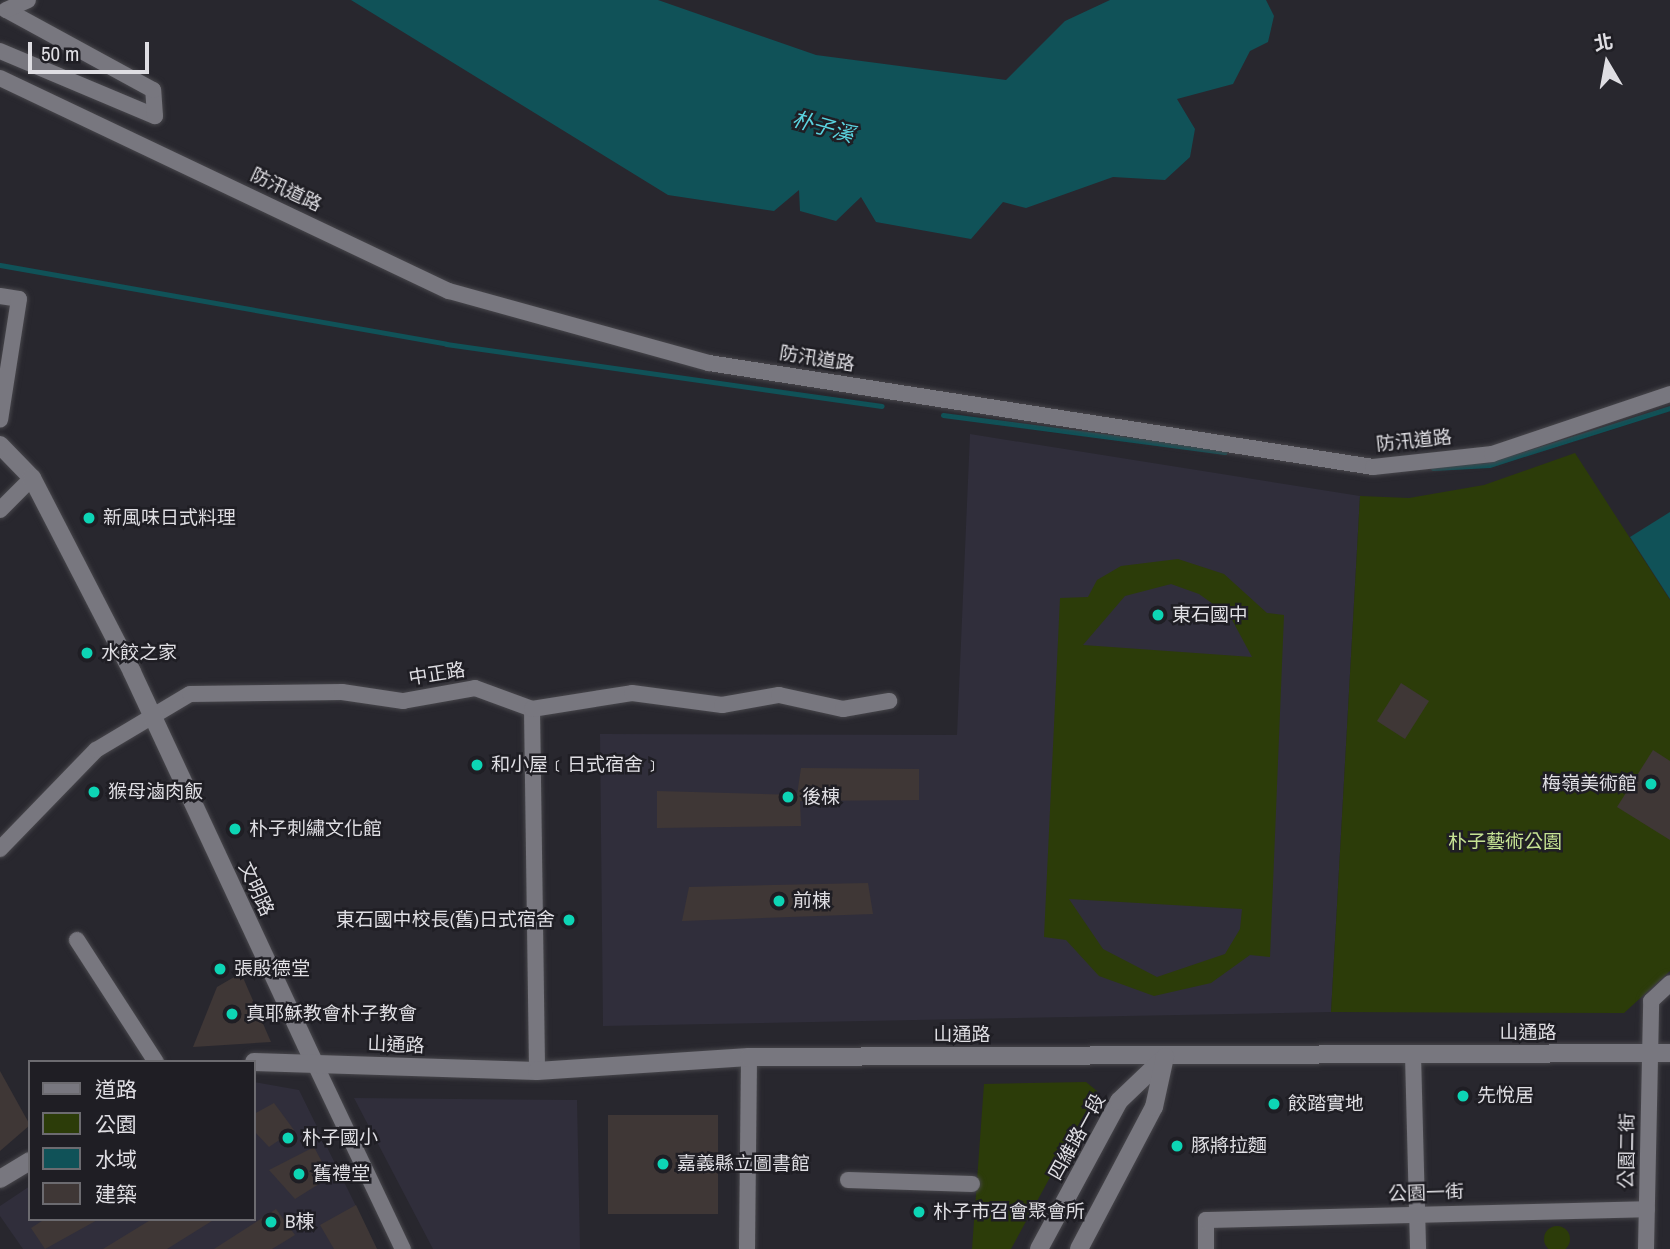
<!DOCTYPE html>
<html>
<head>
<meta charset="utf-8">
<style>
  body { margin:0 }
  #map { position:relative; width:1670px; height:1249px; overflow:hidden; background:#28272e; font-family:"Archivo Narrow","Noto Sans TC",sans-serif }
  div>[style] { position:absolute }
  .built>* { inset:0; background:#302e3b }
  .green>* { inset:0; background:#2c3c09 }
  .round { border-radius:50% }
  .water>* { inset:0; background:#105258 }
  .stream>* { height:5px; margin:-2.5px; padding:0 2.5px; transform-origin:2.5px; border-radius:2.5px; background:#105258 }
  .building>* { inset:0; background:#3f3736 }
  .roads { filter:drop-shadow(0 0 2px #47464b) drop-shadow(0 0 2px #47464b) }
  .street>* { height:16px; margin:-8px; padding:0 8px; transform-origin:8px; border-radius:8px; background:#78777f }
  .secondary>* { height:18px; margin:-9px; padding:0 9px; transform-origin:9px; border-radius:9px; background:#78777f }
  .dots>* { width:19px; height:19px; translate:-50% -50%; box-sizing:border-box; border:4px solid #1f1e24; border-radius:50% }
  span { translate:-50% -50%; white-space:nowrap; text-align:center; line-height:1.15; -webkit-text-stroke:5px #1f1e24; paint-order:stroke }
  .street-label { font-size:19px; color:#dfdee3 }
  .poi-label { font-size:19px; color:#dfdee3 }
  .left { translate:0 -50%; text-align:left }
  .right { translate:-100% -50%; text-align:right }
  .park-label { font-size:19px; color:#c5e293 }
  .water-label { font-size:21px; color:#5bd4e0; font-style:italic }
  .legend { position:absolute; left:28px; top:1060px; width:228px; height:161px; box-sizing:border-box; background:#1f1e24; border:2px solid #6c6b70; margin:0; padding:9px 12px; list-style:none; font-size:21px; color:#dfdee3 }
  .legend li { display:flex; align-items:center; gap:14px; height:35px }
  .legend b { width:35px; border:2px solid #6c6b70 }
  .north { position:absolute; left:1572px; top:28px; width:70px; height:70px; -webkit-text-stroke:5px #1f1e24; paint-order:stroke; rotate:350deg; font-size:19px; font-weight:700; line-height:28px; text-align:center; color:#dfdee3 }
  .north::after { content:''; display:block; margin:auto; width:24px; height:32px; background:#dfdee3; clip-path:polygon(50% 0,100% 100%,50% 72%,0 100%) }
  .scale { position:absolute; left:28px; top:42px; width:121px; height:32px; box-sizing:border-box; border:4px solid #dfdee3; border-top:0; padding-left:9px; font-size:21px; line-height:24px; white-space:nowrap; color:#dfdee3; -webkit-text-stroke:5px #1f1e24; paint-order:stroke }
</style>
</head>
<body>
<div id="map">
  <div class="built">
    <div style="clip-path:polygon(970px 434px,1360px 496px,1331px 1012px,603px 1026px,600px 734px,957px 735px)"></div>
    <div style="clip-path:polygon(254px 1082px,299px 1090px,377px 1249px,23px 1249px,0 1216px,0 1206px,30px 1186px,30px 1219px,254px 1219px)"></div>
    <div style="clip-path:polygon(354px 1098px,577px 1100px,580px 1249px,433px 1249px)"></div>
  </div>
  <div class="green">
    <div style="clip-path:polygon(1575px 453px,1670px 600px,1670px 971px,1624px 1013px,1331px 1012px,1360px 496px,1409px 498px,1484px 485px)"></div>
    <div style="clip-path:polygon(evenodd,1178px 559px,1224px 574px,1267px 613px,1284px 615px,1270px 957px,1250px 955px,1211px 983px,1154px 996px,1099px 976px,1066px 940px,1044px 937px,1060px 598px,1088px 597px,1097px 580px,1121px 566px,1178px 559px,1171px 584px,1199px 594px,1230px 616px,1252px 657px,1083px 645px,1125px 596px,1171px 584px,1178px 559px,1069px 899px,1242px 909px,1240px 929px,1225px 954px,1157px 977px,1103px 949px,1069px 899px)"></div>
    <div style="clip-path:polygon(1086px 1082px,1097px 1091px,1011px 1249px,972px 1249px,984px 1084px)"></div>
    <div class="round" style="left:1544px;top:1226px;width:26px;height:26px"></div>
  </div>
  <div class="water">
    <div style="clip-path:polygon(351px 0,658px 0,816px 55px,1006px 80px,1065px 21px,1110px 0,1266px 0,1274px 16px,1268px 42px,1250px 51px,1233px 84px,1177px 99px,1195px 129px,1190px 157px,1165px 180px,1113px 177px,1026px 208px,1003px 202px,971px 239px,876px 222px,861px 197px,836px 221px,800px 211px,799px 190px,774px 211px,668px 195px)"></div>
    <div style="clip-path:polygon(1670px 512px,1670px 599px,1630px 537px)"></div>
  </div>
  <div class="stream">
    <div style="left:0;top:265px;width:453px;rotate:10deg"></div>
    <div style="left:446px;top:344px;width:440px;rotate:8.1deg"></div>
    <div style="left:943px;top:415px;width:284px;rotate:7.5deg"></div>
    <div style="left:1433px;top:468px;width:56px;rotate:-3.1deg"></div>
    <div style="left:1489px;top:465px;width:190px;rotate:-17.5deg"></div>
  </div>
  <div class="building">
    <div style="clip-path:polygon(1401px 683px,1429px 701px,1405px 739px,1377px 721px)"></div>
    <div style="clip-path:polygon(1653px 750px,1670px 761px,1670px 840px,1617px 807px)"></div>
    <div style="clip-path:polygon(801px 768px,919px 769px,919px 800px,800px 801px,801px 826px,657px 828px,657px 791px,797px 795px)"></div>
    <div style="clip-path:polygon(868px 883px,873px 914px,682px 921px,689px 887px)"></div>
    <div style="clip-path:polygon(241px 973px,271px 1042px,193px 1047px,217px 987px)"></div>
    <div style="clip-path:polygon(0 1071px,30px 1125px,0 1151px)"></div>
    <div style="clip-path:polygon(274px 1103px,294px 1130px,269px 1147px,254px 1131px,254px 1114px)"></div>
    <div style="clip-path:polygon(608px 1115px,718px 1115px,718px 1214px,608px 1214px)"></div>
    <div style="clip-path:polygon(314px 1147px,330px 1177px,295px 1199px,269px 1170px)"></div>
    <div style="clip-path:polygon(356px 1205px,377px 1249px,334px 1249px,320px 1225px)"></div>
    <div style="clip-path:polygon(276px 1209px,295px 1235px,272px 1249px,214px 1249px)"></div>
    <div style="clip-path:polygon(45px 1219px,99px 1219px,45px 1249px,31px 1228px)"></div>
    <div style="clip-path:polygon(152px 1219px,215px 1219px,167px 1249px,103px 1249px)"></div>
  </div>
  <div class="roads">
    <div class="street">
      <div style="left:0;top:51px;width:168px;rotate:22.8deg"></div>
      <div style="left:155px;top:116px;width:26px;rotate:-94deg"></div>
      <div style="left:153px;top:90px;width:167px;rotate:-151.4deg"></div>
      <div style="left:6px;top:10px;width:24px;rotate:-24deg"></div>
      <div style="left:0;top:78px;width:497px;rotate:25.4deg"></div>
      <div style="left:449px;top:291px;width:270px;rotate:15.5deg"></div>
      <div style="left:709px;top:363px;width:672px;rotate:8.9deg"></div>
      <div style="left:1373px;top:467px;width:120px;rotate:-6.2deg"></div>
      <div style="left:1492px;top:454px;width:188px;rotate:-18.6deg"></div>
      <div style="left:0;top:296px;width:19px;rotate:9deg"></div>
      <div style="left:19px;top:299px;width:122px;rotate:98.9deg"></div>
      <div style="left:0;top:510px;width:45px;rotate:-45deg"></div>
      <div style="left:532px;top:709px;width:362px;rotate:89.2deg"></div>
      <div style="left:0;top:849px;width:138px;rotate:-45.9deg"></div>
      <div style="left:96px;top:750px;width:109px;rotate:-30.8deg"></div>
      <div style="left:190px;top:694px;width:152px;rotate:-0.8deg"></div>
      <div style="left:342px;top:692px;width:62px;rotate:8.4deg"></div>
      <div style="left:403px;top:701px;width:73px;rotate:-10.2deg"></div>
      <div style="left:475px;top:688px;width:61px;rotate:20.2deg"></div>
      <div style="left:532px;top:709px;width:101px;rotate:-9.1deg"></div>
      <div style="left:632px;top:693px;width:91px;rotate:7.6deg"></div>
      <div style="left:722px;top:705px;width:58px;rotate:-10deg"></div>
      <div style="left:779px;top:695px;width:66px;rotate:12.3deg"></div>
      <div style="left:843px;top:709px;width:47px;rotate:-9.9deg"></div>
      <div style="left:77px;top:940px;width:145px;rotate:57.1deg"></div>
      <div style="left:1413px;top:1055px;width:194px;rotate:88.5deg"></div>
      <div style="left:315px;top:1064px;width:205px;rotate:64.6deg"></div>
      <div style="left:848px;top:1180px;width:124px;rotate:1.8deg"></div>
      <div style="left:747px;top:1249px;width:192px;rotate:-89.4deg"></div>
      <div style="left:1206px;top:1249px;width:29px;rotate:-90deg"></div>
      <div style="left:1206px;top:1220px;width:441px;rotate:-1.4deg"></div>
      <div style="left:1646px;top:1249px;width:248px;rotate:-88.8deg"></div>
      <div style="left:1651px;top:1001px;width:26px;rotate:-43deg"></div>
    </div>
    <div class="secondary">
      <div style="left:0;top:445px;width:46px;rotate:45.9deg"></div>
      <div style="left:32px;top:478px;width:218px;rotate:62.7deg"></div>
      <div style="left:132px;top:672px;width:433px;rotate:65deg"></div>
      <div style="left:254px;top:1062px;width:283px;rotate:1.8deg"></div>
      <div style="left:537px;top:1071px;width:212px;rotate:-3.8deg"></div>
      <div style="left:749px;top:1057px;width:921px;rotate:-0.25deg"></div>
      <div style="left:0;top:1179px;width:35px;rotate:-31deg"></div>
      <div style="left:1039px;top:1249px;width:168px;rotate:-61.6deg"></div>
      <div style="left:1119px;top:1101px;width:64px;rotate:-43.7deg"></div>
      <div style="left:1079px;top:1249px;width:161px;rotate:-62.2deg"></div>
      <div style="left:1154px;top:1107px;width:51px;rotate:-77.6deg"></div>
    </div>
  </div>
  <div class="dots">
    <div style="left:89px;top:518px;background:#0dd5b5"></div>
    <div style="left:1158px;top:615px;background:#0dd5b5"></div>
    <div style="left:87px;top:653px;background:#0dd5b5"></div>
    <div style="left:477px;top:765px;background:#0dd5b5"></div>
    <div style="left:1651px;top:784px;background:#0dd5b5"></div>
    <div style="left:94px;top:792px;background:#0dd5b5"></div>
    <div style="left:788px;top:797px;background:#0dd5b5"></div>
    <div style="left:235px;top:829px;background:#0dd5b5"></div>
    <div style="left:779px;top:901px;background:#0dd5b5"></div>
    <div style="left:569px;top:920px;background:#0dd5b5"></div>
    <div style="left:220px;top:969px;background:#0dd5b5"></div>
    <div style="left:232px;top:1014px;background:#0dd5b5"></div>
    <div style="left:1463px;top:1096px;background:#0dd5b5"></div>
    <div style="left:1274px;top:1104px;background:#0dd5b5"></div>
    <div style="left:288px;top:1138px;background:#0dd5b5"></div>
    <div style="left:1177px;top:1146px;background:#0dd5b5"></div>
    <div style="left:663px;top:1164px;background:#0dd5b5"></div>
    <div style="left:299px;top:1174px;background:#0dd5b5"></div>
    <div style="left:919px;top:1212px;background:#0dd5b5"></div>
    <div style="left:271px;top:1222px;background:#0dd5b5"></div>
  </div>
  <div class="street-label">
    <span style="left:286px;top:190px;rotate:25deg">防汛道路</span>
    <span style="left:817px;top:359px;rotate:9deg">防汛道路</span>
    <span style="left:1414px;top:441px;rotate:-6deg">防汛道路</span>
    <span style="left:437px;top:674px;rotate:-9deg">中正路</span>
    <span style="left:256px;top:889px;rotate:65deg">文明路</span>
    <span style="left:1528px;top:1033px">山通路</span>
    <span style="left:962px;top:1035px">山通路</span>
    <span style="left:396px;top:1045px;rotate:2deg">山通路</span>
    <span style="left:1077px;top:1137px;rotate:-61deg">四維路一段</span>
    <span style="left:1627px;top:1151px;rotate:-89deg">公園二街</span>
    <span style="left:1426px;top:1193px;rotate:-2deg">公園一街</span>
  </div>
  <div class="poi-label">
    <span class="left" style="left:103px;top:518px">新風味日式料理</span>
    <span class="left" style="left:1172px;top:615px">東石國中</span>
    <span class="left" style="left:101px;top:653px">水餃之家</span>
    <span class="left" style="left:491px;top:765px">和小屋﹝日式宿舍﹞</span>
    <span class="right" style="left:1637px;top:784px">梅嶺美術館</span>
    <span class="left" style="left:108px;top:792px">猴母滷肉飯</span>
    <span class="left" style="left:802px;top:797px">後棟</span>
    <span class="left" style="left:249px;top:829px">朴子刺繡文化館</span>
    <span class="left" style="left:793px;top:901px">前棟</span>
    <span class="right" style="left:555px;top:920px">東石國中校長(舊)日式宿舍</span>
    <span class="left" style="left:234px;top:969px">張殷德堂</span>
    <span class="left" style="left:246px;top:1014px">真耶穌教會朴子教會</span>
    <span class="left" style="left:1477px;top:1096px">先悅居</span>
    <span class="left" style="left:1288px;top:1104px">餃踏實地</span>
    <span class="left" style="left:302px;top:1138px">朴子國小</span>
    <span class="left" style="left:1191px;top:1146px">豚將拉麵</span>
    <span class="left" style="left:677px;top:1164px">嘉義縣立圖書館</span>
    <span class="left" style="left:313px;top:1174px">舊禮堂</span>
    <span class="left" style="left:933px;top:1212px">朴子市召會聚會所</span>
    <span class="left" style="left:285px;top:1222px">B棟</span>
  </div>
  <div class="park-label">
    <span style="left:1505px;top:842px">朴子藝術公園</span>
  </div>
  <div class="water-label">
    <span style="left:823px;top:127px;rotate:16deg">朴子溪</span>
  </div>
  <ul class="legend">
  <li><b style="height:9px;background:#78777f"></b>道路</li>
  <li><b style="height:19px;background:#2c3c09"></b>公園</li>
  <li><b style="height:19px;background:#105258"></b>水域</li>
  <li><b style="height:19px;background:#3f3736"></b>建築</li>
  </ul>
  <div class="north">北</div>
  <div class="scale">50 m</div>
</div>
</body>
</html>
